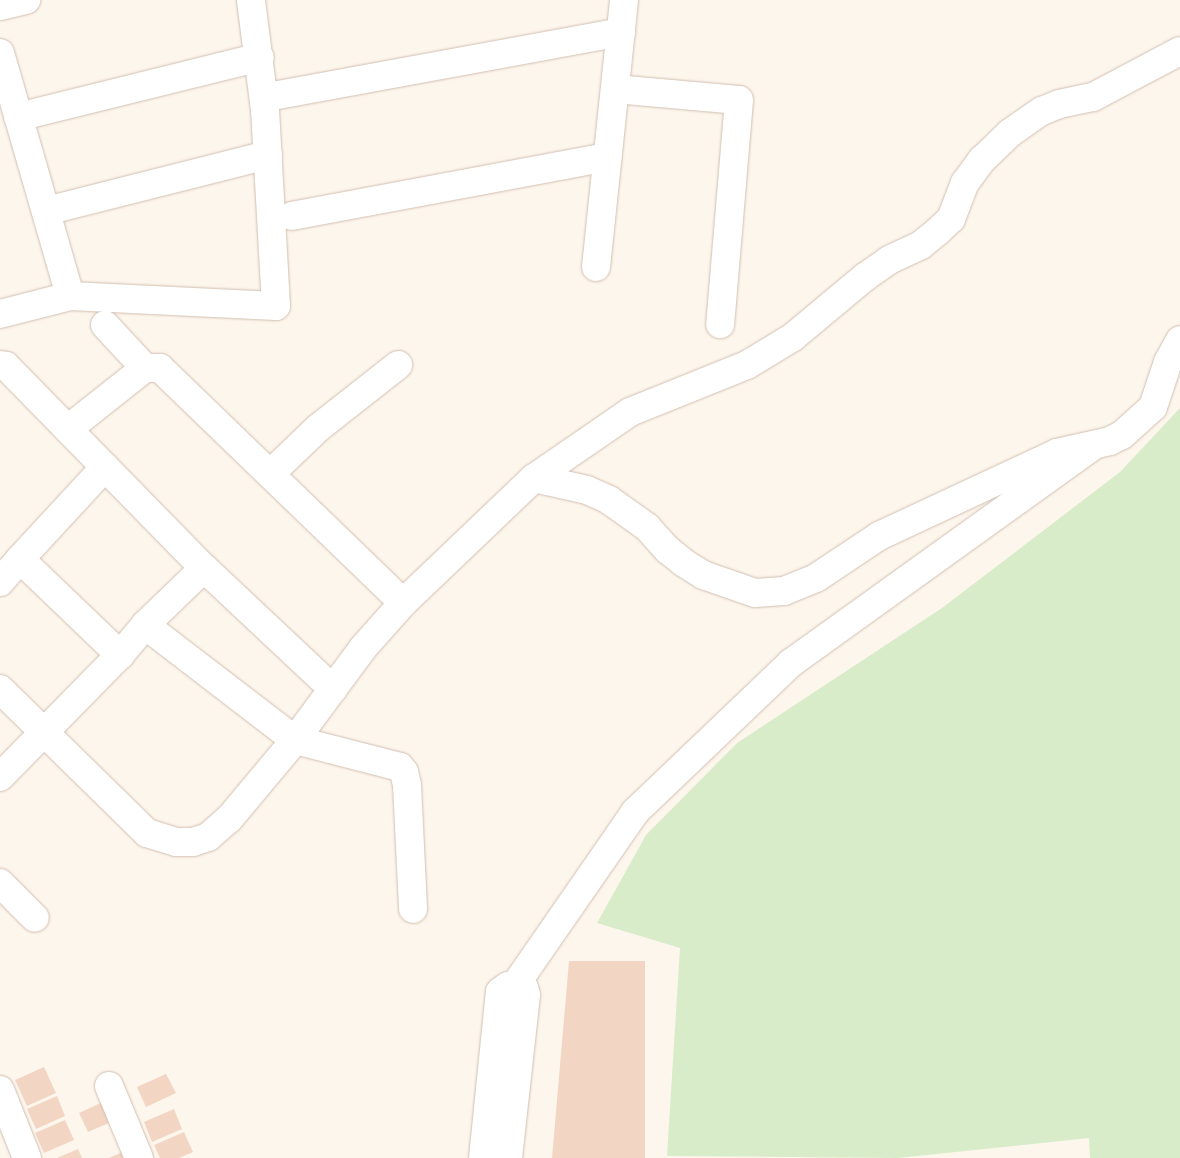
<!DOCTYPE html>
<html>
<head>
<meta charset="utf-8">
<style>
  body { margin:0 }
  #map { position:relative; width:1180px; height:1158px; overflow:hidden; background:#fdf6ec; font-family:"PT Sans Narrow",sans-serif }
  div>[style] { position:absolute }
  .green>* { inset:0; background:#d8ecc9 }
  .building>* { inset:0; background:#f3d5c3 }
  .roads { filter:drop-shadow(0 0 1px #d1beb0) drop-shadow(0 0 1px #d1beb0) }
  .street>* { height:28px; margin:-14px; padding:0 14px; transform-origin:14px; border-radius:14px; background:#fff }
  .secondary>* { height:28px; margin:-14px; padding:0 14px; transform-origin:14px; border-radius:14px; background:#fff }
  span { translate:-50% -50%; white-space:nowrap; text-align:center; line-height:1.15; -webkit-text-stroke:4.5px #fffaf3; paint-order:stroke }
</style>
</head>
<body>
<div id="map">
  <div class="green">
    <div style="clip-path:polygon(1180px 408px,1180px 1158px,1090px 1158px,1089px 1138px,898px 1158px,667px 1156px,680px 948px,597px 923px,646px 835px,737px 743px,942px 608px,1120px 472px)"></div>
  </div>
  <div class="building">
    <div style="clip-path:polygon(569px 961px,645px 961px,645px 1158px,552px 1158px)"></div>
    <div style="clip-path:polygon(44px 1067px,56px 1093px,27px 1106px,15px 1080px)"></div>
    <div style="clip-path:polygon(166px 1074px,176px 1093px,146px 1107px,137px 1087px)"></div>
    <div style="clip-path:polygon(57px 1096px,65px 1116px,36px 1129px,27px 1109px)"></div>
    <div style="clip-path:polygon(109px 1099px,118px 1119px,88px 1132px,79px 1113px)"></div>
    <div style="clip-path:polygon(174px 1109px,182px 1129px,152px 1142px,144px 1122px)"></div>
    <div style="clip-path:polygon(65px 1120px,74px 1140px,44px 1153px,35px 1133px)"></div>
    <div style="clip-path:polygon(184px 1132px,193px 1152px,179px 1158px,160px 1158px,154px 1145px)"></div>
    <div style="clip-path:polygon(78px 1149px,82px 1158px,57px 1158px)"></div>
    <div style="clip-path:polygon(129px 1149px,133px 1158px,109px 1158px)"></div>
  </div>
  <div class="roads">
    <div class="street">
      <div style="left:0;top:6px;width:27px;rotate:-13deg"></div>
      <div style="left:0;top:53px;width:253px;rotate:73.9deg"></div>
      <div style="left:70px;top:296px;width:206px;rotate:2.8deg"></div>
      <div style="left:276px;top:306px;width:196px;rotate:-93.2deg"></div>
      <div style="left:265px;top:110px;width:111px;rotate:-97.3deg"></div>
      <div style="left:615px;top:89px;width:124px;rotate:5.1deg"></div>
      <div style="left:739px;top:100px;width:225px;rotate:94.8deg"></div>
      <div style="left:278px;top:95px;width:349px;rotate:-10.4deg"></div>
      <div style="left:18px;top:117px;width:249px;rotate:-13.9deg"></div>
      <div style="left:46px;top:211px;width:229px;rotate:-14.2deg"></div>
      <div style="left:292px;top:216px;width:321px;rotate:-10.6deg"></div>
      <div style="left:596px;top:267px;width:268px;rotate:-84deg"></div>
      <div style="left:0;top:314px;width:72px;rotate:-14.4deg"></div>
      <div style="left:105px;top:325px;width:59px;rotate:47.1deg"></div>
      <div style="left:0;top:365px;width:6px;rotate:9deg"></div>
      <div style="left:6px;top:366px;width:283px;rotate:45.6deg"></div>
      <div style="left:204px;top:568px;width:177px;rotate:43.2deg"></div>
      <div style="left:68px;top:429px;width:98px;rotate:-38.4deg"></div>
      <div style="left:145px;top:368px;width:15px"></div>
      <div style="left:160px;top:368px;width:338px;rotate:44deg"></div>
      <div style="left:105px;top:467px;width:125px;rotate:132.7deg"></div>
      <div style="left:20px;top:559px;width:139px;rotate:43.8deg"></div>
      <div style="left:270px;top:474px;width:66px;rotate:-43.8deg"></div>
      <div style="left:318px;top:428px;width:102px;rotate:-38.2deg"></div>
      <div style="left:534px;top:478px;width:54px;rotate:12.8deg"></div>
      <div style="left:587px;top:490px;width:24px;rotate:24deg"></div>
      <div style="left:609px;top:500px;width:47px;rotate:35.4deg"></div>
      <div style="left:647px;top:527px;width:31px;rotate:48deg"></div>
      <div style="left:668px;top:550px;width:21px;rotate:39deg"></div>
      <div style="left:684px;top:563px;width:22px;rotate:32deg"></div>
      <div style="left:703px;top:575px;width:55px;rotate:19.1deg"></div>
      <div style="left:755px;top:593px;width:29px;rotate:-4deg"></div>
      <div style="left:784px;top:591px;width:35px;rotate:-22deg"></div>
      <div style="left:816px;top:578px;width:76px;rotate:-33.7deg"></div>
      <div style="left:879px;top:536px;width:196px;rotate:-25deg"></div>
      <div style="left:1057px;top:453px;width:54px;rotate:-12.8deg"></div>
      <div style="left:1110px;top:441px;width:13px;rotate:-27deg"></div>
      <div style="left:1122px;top:435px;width:42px;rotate:-42.1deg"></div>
      <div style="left:1153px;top:407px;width:47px;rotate:-71.6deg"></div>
      <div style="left:1168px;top:362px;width:25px;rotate:-61deg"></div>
      <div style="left:0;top:582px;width:30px;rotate:-49deg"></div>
      <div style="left:145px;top:625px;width:189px;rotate:37.5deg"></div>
      <div style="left:295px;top:740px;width:108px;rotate:14.4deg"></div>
      <div style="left:400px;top:767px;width:6px;rotate:51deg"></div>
      <div style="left:404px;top:772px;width:13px;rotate:77deg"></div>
      <div style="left:407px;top:785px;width:124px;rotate:87.2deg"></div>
      <div style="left:0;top:689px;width:206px;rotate:44.4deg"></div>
      <div style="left:147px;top:833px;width:30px;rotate:17deg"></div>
      <div style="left:176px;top:842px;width:17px"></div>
      <div style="left:193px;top:842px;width:16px;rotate:-18deg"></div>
      <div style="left:208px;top:837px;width:28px;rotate:-41deg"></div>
      <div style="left:229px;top:819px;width:103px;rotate:-50.1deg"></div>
      <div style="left:295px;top:740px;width:114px;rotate:-53.5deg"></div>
      <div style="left:363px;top:648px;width:60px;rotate:-48.4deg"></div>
      <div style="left:403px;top:603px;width:181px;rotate:-43.7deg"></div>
      <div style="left:534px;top:478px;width:116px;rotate:-34.5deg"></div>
      <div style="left:630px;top:412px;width:126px;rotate:-21.9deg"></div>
      <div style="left:747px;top:365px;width:54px;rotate:-31.3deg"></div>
      <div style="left:793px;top:337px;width:94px;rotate:-39.8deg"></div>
      <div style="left:865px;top:277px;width:29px;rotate:-35deg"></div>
      <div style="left:889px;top:260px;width:35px;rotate:-25deg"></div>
      <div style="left:921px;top:245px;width:22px;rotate:-39deg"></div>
      <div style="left:938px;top:231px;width:18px;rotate:-43deg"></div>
      <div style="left:951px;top:219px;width:39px;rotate:-69deg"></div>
      <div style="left:965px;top:183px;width:29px;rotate:-54deg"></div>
      <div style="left:982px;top:160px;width:39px;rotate:-44deg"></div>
      <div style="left:1010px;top:133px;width:39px;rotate:-35deg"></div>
      <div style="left:1042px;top:111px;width:18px;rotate:-22deg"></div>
      <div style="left:1059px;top:104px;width:35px;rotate:-12deg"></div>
      <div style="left:1093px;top:97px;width:98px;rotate:-27.9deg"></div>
      <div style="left:0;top:777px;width:171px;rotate:-45.5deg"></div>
      <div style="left:120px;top:655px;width:39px;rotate:-50deg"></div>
      <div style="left:145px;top:625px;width:82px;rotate:-44deg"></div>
      <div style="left:0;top:883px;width:49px;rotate:45deg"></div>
      <div style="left:516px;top:984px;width:209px;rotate:-55.3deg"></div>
      <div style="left:635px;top:812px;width:216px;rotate:-43.7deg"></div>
      <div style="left:791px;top:663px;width:373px;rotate:-35.7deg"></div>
      <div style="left:109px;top:1086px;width:78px;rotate:67.4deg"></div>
      <div style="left:0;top:1090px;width:73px;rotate:68.3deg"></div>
    </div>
    <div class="secondary">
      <div style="left:483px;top:1158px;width:167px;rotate:-84.2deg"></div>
      <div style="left:500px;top:992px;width:10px;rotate:-37deg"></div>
      <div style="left:508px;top:986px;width:8px;rotate:-14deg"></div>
      <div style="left:516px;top:984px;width:9px;rotate:27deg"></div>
      <div style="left:524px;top:988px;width:7px;rotate:74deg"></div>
      <div style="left:526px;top:995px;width:164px;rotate:96.3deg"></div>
    </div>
  </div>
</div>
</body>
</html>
